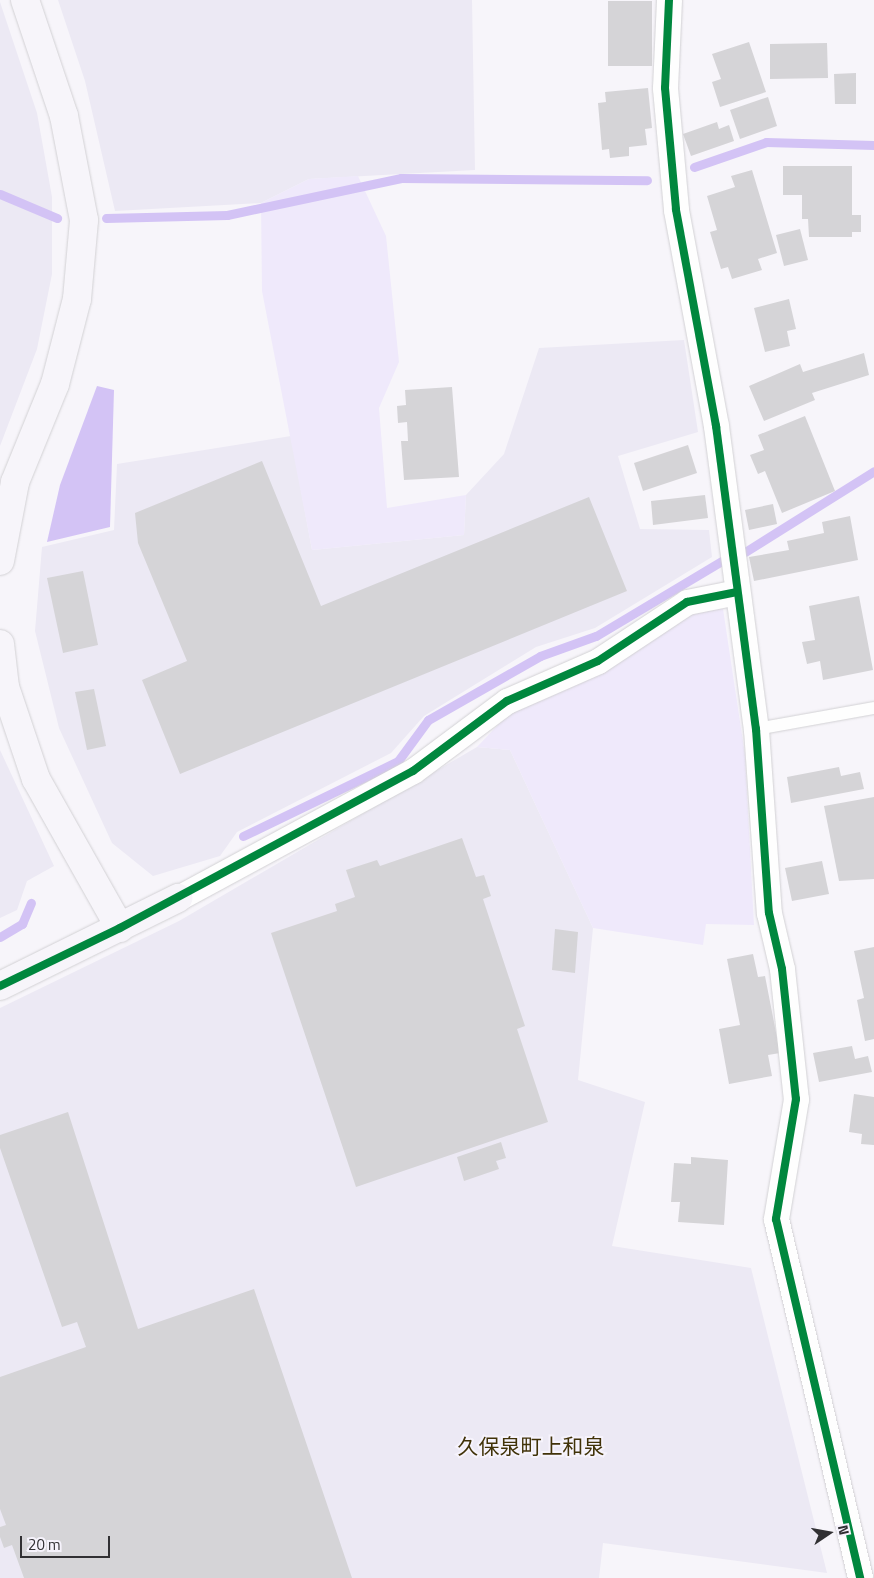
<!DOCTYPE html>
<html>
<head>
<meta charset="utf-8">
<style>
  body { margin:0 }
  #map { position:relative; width:874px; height:1578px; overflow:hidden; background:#f7f5fa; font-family:"Titillium Web","Noto Sans JP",sans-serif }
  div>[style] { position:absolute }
  .built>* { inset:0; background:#ece9f4 }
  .green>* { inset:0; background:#efe9fb }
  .water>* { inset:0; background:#d3c3f5 }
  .stream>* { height:9px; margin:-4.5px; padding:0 4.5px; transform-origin:4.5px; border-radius:4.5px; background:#d3c3f5 }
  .building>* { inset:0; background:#d5d4d7 }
  .roads { filter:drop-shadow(0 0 1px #d2d1d4) drop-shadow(0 0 1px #d2d1d4) }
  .lane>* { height:12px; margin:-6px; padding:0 6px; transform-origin:6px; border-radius:6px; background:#fefefe }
  .street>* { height:25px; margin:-12.5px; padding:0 12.5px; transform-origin:12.5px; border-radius:12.5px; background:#fefefe }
  .secondary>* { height:28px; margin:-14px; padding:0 14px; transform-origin:14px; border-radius:14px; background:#f7f5fa }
  .cycleway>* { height:8px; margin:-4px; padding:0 4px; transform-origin:4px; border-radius:4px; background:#00873e }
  span { translate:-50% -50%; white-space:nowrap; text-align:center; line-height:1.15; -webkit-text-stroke:4px #f6f3fc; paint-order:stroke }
  .quarter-label { font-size:21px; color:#403208 }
  .north { position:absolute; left:804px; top:1508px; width:50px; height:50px; -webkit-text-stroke:4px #f6f3fc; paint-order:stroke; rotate:78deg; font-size:14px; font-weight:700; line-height:20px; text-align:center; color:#313033 }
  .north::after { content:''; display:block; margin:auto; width:18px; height:22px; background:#313033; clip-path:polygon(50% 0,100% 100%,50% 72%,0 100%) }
  .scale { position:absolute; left:20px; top:1536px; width:90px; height:22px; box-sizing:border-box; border:2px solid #313033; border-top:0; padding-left:6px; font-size:15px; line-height:18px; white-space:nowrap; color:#313033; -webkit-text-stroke:4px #f6f3fc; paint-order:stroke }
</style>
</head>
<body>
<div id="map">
  <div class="built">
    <div style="clip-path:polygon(58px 0,472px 0,475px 170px,309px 179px,261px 203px,115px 211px,85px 81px)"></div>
    <div style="clip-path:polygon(0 2px,37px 113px,52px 197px,52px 274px,37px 349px,0 446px)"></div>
    <div style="clip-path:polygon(684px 340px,698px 432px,618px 456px,640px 529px,709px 530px,712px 557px,595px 628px,536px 647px,424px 716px,391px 753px,237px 832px,220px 856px,153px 876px,112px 843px,59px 728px,35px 631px,42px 547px,114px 530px,117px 464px,291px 436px,312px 550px,464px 535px,466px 495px,504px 454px,539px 348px)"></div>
    <div style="clip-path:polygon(477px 747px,510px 750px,593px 928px,578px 1080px,645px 1102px,612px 1246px,751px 1268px,827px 1573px,603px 1543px,599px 1578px,0 1578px,0 1008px,179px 921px)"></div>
    <div style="clip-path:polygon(0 750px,54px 866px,27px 881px,17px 910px,0 918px)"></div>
  </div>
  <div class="green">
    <div style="clip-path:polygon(358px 176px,386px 236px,399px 362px,379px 408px,387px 508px,466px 495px,464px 535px,312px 550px,262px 291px,261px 203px,309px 179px)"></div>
    <div style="clip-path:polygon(699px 607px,723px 609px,745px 755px,754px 925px,706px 924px,703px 945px,593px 928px,510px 750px,477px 747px,516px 706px)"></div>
  </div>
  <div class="water">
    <div style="clip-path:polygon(97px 386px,114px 390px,110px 527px,47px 542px,60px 485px)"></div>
  </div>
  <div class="stream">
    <div style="left:694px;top:167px;width:76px;rotate:-19.1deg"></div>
    <div style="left:766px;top:142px;width:108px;rotate:1.6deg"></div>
    <div style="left:0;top:194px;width:62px;rotate:22.8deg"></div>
    <div style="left:106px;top:218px;width:121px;rotate:-1.4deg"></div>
    <div style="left:227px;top:215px;width:178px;rotate:-12deg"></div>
    <div style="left:401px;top:178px;width:246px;rotate:0.5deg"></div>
    <div style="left:745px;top:552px;width:152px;rotate:-32.1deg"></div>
    <div style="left:243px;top:836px;width:172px;rotate:-25.8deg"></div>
    <div style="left:398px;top:761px;width:51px;rotate:-53.8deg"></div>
    <div style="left:428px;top:720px;width:129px;rotate:-29.7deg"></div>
    <div style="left:540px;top:656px;width:59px;rotate:-19.7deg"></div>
    <div style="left:596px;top:636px;width:147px;rotate:-30.8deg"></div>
    <div style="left:0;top:937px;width:26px;rotate:-31deg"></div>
    <div style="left:22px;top:924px;width:23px;rotate:-67deg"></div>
  </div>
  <div class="building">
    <div style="clip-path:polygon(608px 1px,652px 1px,652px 66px,608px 66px)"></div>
    <div style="clip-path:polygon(749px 42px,766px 92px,720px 107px,712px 82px,721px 79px,712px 54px)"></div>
    <div style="clip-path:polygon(827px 43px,828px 78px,770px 79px,770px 44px)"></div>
    <div style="clip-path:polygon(856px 73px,856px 104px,835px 104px,834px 74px)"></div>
    <div style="clip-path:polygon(648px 88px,652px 128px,645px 129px,647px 145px,629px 147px,629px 156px,610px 158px,609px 149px,602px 150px,598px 103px,606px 102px,605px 92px)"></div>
    <div style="clip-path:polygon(768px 97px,777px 126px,740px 139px,730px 110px)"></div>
    <div style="clip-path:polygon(717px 122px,719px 129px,729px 125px,734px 141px,691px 156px,683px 134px)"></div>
    <div style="clip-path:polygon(783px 166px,852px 166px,852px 215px,861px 215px,861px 232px,852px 232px,852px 237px,809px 237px,808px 219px,802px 219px,802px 195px,783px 195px)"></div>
    <div style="clip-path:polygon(752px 170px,777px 253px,758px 259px,762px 270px,732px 279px,728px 267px,721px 269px,710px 232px,717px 230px,707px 196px,735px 187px,731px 176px)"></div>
    <div style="clip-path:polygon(800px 229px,808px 260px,784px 266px,776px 235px)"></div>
    <div style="clip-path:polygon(789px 299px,796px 329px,787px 331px,790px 346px,765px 352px,754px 308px)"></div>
    <div style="clip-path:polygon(864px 353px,869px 375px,812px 393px,815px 400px,764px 421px,749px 386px,800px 364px,803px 372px)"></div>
    <div style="clip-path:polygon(452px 387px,459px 477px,404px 480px,401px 441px,408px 441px,407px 422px,398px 423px,397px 406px,406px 405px,405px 390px)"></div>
    <div style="clip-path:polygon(805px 416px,835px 491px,782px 513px,765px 471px,758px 474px,750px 455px,764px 450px,758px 435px)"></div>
    <div style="clip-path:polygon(688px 445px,697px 473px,643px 491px,634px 463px)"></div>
    <div style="clip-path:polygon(262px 461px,321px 606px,589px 497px,627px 591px,180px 774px,142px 680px,187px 661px,138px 543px,135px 513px)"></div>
    <div style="clip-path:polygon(705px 495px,708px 518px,653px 525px,651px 501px)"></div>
    <div style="clip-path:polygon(773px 504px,777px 524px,749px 530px,745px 510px)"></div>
    <div style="clip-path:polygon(850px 516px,858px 560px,754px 581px,749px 557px,789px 550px,787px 541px,824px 533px,822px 522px)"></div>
    <div style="clip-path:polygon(83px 571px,98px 645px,63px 653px,47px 578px)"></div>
    <div style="clip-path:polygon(859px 596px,873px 670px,823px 680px,820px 661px,807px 664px,802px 642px,815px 640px,809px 606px)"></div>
    <div style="clip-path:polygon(94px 689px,106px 746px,87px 750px,75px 692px)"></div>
    <div style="clip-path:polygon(839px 767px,841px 776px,860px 772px,864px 789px,791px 803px,787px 777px)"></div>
    <div style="clip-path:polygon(874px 797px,874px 879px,839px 881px,824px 806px)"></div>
    <div style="clip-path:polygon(462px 838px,476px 877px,484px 875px,491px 896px,483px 899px,525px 1026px,517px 1029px,548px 1122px,356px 1187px,271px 933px,337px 911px,335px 904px,355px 897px,346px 870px,377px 860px,380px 866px)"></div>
    <div style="clip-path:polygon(822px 861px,829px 894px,792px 901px,785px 868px)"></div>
    <div style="clip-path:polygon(555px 929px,578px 932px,575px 973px,552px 970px)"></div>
    <div style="clip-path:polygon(874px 947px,874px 1039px,865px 1041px,857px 1000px,864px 998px,854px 951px)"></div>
    <div style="clip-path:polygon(753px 954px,758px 977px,765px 976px,780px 1053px,768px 1055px,772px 1076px,729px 1084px,719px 1029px,740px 1025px,727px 959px)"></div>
    <div style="clip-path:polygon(852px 1046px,855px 1059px,868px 1056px,872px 1072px,819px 1082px,813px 1053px)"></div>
    <div style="clip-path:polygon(854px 1094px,874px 1097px,874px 1145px,861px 1144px,862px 1134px,849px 1132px)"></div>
    <div style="clip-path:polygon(68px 1112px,138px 1329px,254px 1289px,352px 1578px,24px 1578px,12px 1545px,4px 1548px,0 1537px,0 1527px,6px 1525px,0 1509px,0 1377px,86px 1347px,77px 1322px,62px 1327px,0 1148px,0 1135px)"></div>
    <div style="clip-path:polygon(501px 1142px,506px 1158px,496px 1161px,499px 1169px,464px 1181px,457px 1157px)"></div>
    <div style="clip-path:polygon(691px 1157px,728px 1160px,724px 1225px,678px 1222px,680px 1202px,671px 1202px,674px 1163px,691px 1164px)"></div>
  </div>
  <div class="roads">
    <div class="lane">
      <div style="left:756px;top:729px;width:120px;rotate:-10.1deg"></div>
    </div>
    <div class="street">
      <div style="left:669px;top:0;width:88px;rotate:92.6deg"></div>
      <div style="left:665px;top:88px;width:122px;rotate:84.8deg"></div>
      <div style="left:676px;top:210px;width:220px;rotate:79.5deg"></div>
      <div style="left:716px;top:426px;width:306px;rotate:82.5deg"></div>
      <div style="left:756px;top:729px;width:184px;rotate:86deg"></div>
      <div style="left:769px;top:913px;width:57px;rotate:76.9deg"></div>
      <div style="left:782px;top:969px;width:131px;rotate:83.9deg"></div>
      <div style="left:796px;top:1099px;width:122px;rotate:99.5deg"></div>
      <div style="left:776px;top:1219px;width:369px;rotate:76.8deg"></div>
      <div style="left:178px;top:898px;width:267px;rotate:-28.4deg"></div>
      <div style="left:413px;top:771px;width:117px;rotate:-36.7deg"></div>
      <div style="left:507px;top:701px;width:99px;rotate:-23.7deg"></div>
      <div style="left:598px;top:661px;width:107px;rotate:-33.5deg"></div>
      <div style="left:687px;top:602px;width:51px;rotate:-11.3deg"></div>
    </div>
    <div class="secondary">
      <div style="left:0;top:561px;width:80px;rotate:-79.2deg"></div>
      <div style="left:15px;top:482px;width:106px;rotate:-67.8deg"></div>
      <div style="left:55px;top:384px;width:88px;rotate:-75.5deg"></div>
      <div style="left:77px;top:299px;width:79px;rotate:-84.9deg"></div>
      <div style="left:84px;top:220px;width:106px;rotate:-100.9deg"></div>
      <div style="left:64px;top:116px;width:122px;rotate:-108.6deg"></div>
      <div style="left:0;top:644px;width:43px;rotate:83.4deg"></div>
      <div style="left:5px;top:687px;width:97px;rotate:71.4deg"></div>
      <div style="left:36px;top:779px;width:171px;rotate:60.6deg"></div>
      <div style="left:0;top:986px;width:199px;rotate:-26.3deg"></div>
    </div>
  </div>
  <div class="cycleway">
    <div style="left:669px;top:0;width:88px;rotate:92.6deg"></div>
    <div style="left:665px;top:88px;width:122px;rotate:84.8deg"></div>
    <div style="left:676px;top:210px;width:220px;rotate:79.5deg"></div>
    <div style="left:716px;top:426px;width:306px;rotate:82.5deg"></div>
    <div style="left:756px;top:729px;width:184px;rotate:86deg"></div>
    <div style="left:769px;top:913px;width:57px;rotate:76.9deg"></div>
    <div style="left:782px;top:969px;width:131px;rotate:83.9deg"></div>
    <div style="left:796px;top:1099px;width:122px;rotate:99.5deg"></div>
    <div style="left:776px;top:1219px;width:369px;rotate:76.8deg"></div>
    <div style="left:0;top:986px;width:133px;rotate:-25.8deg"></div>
    <div style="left:120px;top:928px;width:332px;rotate:-28.2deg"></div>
    <div style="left:413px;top:771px;width:117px;rotate:-36.7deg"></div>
    <div style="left:507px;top:701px;width:99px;rotate:-23.7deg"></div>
    <div style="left:598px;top:661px;width:107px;rotate:-33.5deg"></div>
    <div style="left:687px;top:602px;width:51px;rotate:-11.3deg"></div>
  </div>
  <div class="quarter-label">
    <span style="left:531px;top:1446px">久保泉町上和泉</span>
  </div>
  <div class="north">N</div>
  <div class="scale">20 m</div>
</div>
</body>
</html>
